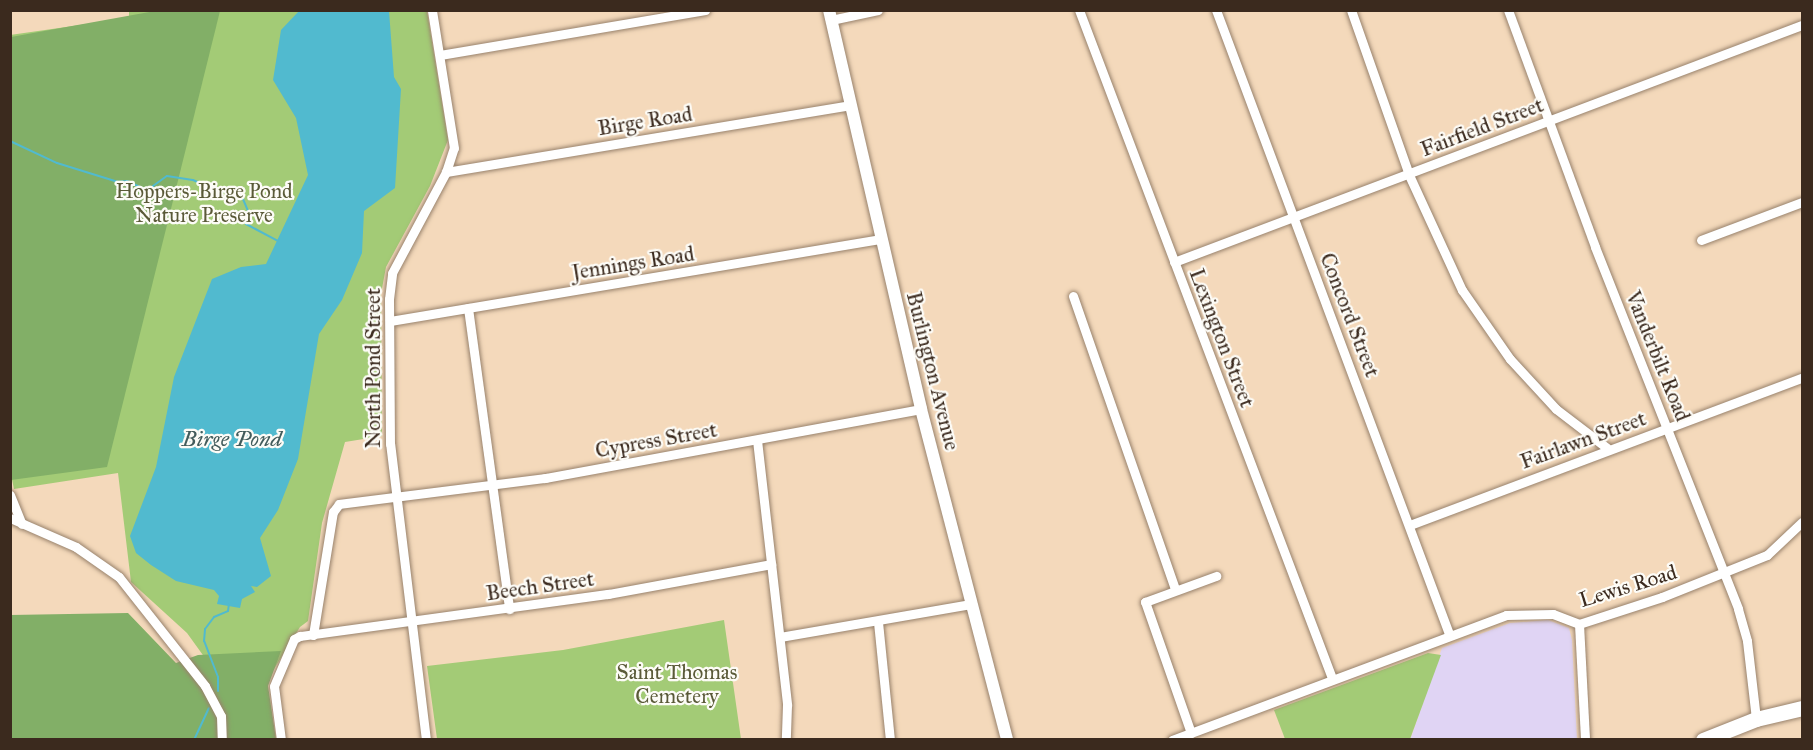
<!DOCTYPE html>
<html>
<head>
<meta charset="utf-8">
<style>
  body { margin:0 }
  #map { position:relative; width:1813px; height:750px; overflow:hidden; background:#f4d9bb; font-family:"IM FELL Great Primer",serif }
  div>[style] { position:absolute }
  .built>* { inset:0; background:#e0d4f4 }
  .green>* { inset:0; background:#a3cb76 }
  .forest>* { inset:0; background:#82af67 }
  .water>* { inset:0; background:#51bacf }
  .stream>* { height:2px; margin:-1px; padding:0 1px; transform-origin:1px; border-radius:1px; background:#51bacf }
  .roads { filter:drop-shadow(0 0 2px #98826c) drop-shadow(0 0 2px #98826c) }
  .minor>* { height:9px; margin:-4.5px; padding:0 4.5px; transform-origin:4.5px; border-radius:4.5px; background:#fff }
  .secondary>* { height:12px; margin:-6px; padding:0 6px; transform-origin:6px; border-radius:6px; background:#fff }
  .trunk>* { height:15px; margin:-7.5px; padding:0 7.5px; transform-origin:7.5px; border-radius:7.5px; background:#fff }
  span { translate:-50% -50%; white-space:nowrap; text-align:center; line-height:1.15; -webkit-text-stroke:4.5px #fdfcf7; paint-order:stroke }
  .street-label { font-size:21px; color:#3b2a1e }
  .park-label { font-size:21px; color:#5a5a38 }
  .water-label { font-size:22px; color:#435c5c; font-style:italic }
  .frame { position:absolute; inset:0; border:12px solid #3b2a1e; pointer-events:none }
</style>
</head>
<body>
<div id="map">
  <div class="built">
    <div style="clip-path:polygon(1548px 620px,1569px 628px,1572px 640px,1577px 739px,1410px 740px,1442px 648px,1510px 623px)"></div>
  </div>
  <div class="green">
    <div style="clip-path:polygon(129px 11px,427px 11px,448px 140px,430px 186px,386px 267px,381px 294px,382px 436px,345px 442px,322px 523px,308px 621px,300px 627px,274px 669px,231px 694px,187px 633px,131px 582px,118px 473px,14px 489px,10px 470px,14px 355px,10px 35px,129px 18px)"></div>
    <div style="clip-path:polygon(724px 620px,741px 739px,437px 739px,427px 666px,563px 650px)"></div>
    <div style="clip-path:polygon(1428px 653px,1441px 655px,1410px 739px,1285px 739px,1274px 710px)"></div>
  </div>
  <div class="forest">
    <div style="clip-path:polygon(155px 11px,220px 11px,107px 467px,11px 480px,11px 37px)"></div>
    <div style="clip-path:polygon(128px 613px,176px 663px,198px 655px,281px 651px,268px 686px,276px 739px,11px 739px,10px 615px)"></div>
  </div>
  <div class="water">
    <div style="clip-path:polygon(299px 11px,389px 11px,394px 77px,401px 89px,395px 188px,364px 211px,362px 253px,342px 300px,319px 334px,298px 459px,278px 510px,260px 538px,271px 576px,257px 587px,251px 586px,255px 592px,242px 599px,240px 608px,217px 604px,219px 596px,214px 590px,176px 581px,151px 565px,136px 553px,130px 536px,156px 467px,174px 377px,212px 279px,241px 267px,266px 264px,308px 175px,296px 118px,273px 80px,281px 30px)"></div>
  </div>
  <div class="stream">
    <div style="left:10px;top:141px;width:52px;rotate:25.1deg"></div>
    <div style="left:57px;top:163px;width:64px;rotate:17.3deg"></div>
    <div style="left:118px;top:182px;width:9px;rotate:-6deg"></div>
    <div style="left:127px;top:181px;width:29px;rotate:25deg"></div>
    <div style="left:153px;top:193px;width:7px;rotate:-90deg"></div>
    <div style="left:153px;top:186px;width:17px;rotate:-36deg"></div>
    <div style="left:167px;top:176px;width:26px;rotate:9deg"></div>
    <div style="left:193px;top:180px;width:27px;rotate:24deg"></div>
    <div style="left:218px;top:191px;width:22px;rotate:3deg"></div>
    <div style="left:240px;top:192px;width:21px;rotate:67deg"></div>
    <div style="left:248px;top:211px;width:13px;rotate:99deg"></div>
    <div style="left:246px;top:224px;width:36px;rotate:28deg"></div>
    <div style="left:218px;top:691px;width:14px;rotate:-90deg"></div>
    <div style="left:218px;top:677px;width:39px;rotate:-111deg"></div>
    <div style="left:204px;top:641px;width:12px;rotate:-85deg"></div>
    <div style="left:205px;top:629px;width:15px;rotate:-53deg"></div>
    <div style="left:214px;top:617px;width:15px;rotate:-23deg"></div>
    <div style="left:228px;top:611px;width:7px;rotate:-82deg"></div>
    <div style="left:194px;top:740px;width:35px;rotate:-65deg"></div>
  </div>
  <div class="roads">
    <div class="minor">
      <div style="left:1079px;top:10px;width:714px;rotate:69.26deg"></div>
      <div style="left:1216px;top:10px;width:666px;rotate:69.52deg"></div>
      <div style="left:1351px;top:10px;width:175px;rotate:70.6deg"></div>
      <div style="left:1409px;top:175px;width:127px;rotate:65.3deg"></div>
      <div style="left:1462px;top:290px;width:84px;rotate:55.2deg"></div>
      <div style="left:1510px;top:359px;width:68px;rotate:47.4deg"></div>
      <div style="left:1556px;top:409px;width:64px;rotate:37.4deg"></div>
      <div style="left:1508px;top:10px;width:252px;rotate:69.8deg"></div>
      <div style="left:1595px;top:247px;width:389px;rotate:68.4deg"></div>
      <div style="left:1738px;top:609px;width:33px;rotate:74deg"></div>
      <div style="left:1747px;top:641px;width:79px;rotate:83.4deg"></div>
      <div style="left:831px;top:20px;width:48px;rotate:-12deg"></div>
      <div style="left:440px;top:55px;width:269px;rotate:-9.6deg"></div>
      <div style="left:446px;top:172px;width:409px;rotate:-9.4deg"></div>
      <div style="left:1701px;top:240px;width:108px;rotate:-20.6deg"></div>
      <div style="left:1174px;top:262px;width:671px;rotate:-20.68deg"></div>
      <div style="left:1073px;top:296px;width:310px;rotate:70.8deg"></div>
      <div style="left:468px;top:308px;width:304px;rotate:82.2deg"></div>
      <div style="left:390px;top:321px;width:498px;rotate:-9.5deg"></div>
      <div style="left:757px;top:440px;width:267px;rotate:83.5deg"></div>
      <div style="left:787px;top:705px;width:35px;rotate:92deg"></div>
      <div style="left:10px;top:495px;width:31px;rotate:68deg"></div>
      <div style="left:10px;top:518px;width:72px;rotate:23.7deg"></div>
      <div style="left:76px;top:547px;width:52px;rotate:34.9deg"></div>
      <div style="left:119px;top:577px;width:139px;rotate:51.7deg"></div>
      <div style="left:205px;top:686px;width:34px;rotate:62deg"></div>
      <div style="left:221px;top:716px;width:24px;rotate:88deg"></div>
      <div style="left:1410px;top:525px;width:419px;rotate:-20.6deg"></div>
      <div style="left:878px;top:622px;width:119px;rotate:84.2deg"></div>
      <div style="left:1579px;top:624px;width:87px;rotate:-18deg"></div>
      <div style="left:1662px;top:597px;width:113px;rotate:-21.8deg"></div>
      <div style="left:1767px;top:555px;width:48px;rotate:-43.3deg"></div>
      <div style="left:1579px;top:624px;width:116px;rotate:87deg"></div>
      <div style="left:313px;top:635px;width:125px;rotate:-80.8deg"></div>
      <div style="left:333px;top:512px;width:10px;rotate:-53deg"></div>
      <div style="left:339px;top:504px;width:208px;rotate:-7.2deg"></div>
      <div style="left:545px;top:478px;width:382px;rotate:-10.4deg"></div>
      <div style="left:780px;top:637px;width:195px;rotate:-9.8deg"></div>
      <div style="left:1191px;top:733px;width:139px;rotate:-109.3deg"></div>
      <div style="left:1145px;top:602px;width:76px;rotate:-20.1deg"></div>
      <div style="left:281px;top:740px;width:54px;rotate:-97.4deg"></div>
      <div style="left:274px;top:686px;width:51px;rotate:-66.9deg"></div>
      <div style="left:294px;top:639px;width:7px;rotate:-27deg"></div>
      <div style="left:300px;top:636px;width:311px;rotate:-7.8deg"></div>
      <div style="left:608px;top:594px;width:166px;rotate:-10.4deg"></div>
      <div style="left:426px;top:740px;width:298px;rotate:-96.9deg"></div>
      <div style="left:390px;top:444px;width:145px;rotate:-90.4deg"></div>
      <div style="left:389px;top:299px;width:26px;rotate:-83deg"></div>
      <div style="left:392px;top:273px;width:115px;rotate:-61.9deg"></div>
      <div style="left:446px;top:172px;width:25px;rotate:-72deg"></div>
      <div style="left:454px;top:148px;width:140px;rotate:-99.1deg"></div>
      <div style="left:1172px;top:740px;width:357px;rotate:-20.5deg"></div>
      <div style="left:1506px;top:615px;width:47px;rotate:-1.2deg"></div>
      <div style="left:1553px;top:614px;width:28px;rotate:21deg"></div>
    </div>
    <div class="secondary">
      <div style="left:829px;top:10px;width:409px;rotate:77deg"></div>
      <div style="left:921px;top:409px;width:342px;rotate:75.4deg"></div>
    </div>
    <div class="trunk">
      <div style="left:1703px;top:740px;width:57px;rotate:-21.6deg"></div>
      <div style="left:1756px;top:719px;width:47px;rotate:-13.4deg"></div>
    </div>
  </div>
  <div class="street-label">
    <span style="left:645px;top:121px;rotate:-9deg">Birge Road</span>
    <span style="left:1482px;top:127px;rotate:-21deg">Fairfield Street</span>
    <span style="left:633px;top:263px;rotate:-9deg">Jennings Road</span>
    <span style="left:1350px;top:315px;rotate:69deg">Concord Street</span>
    <span style="left:1222px;top:338px;rotate:69deg">Lexington Street</span>
    <span style="left:1658px;top:356px;rotate:68deg">Vanderbilt Road</span>
    <span style="left:373px;top:368px;rotate:-90deg">North Pond Street</span>
    <span style="left:933px;top:371px;rotate:76deg">Burlington Avenue</span>
    <span style="left:656px;top:440px;rotate:-10deg">Cypress Street</span>
    <span style="left:1583px;top:440px;rotate:-20deg">Fairlawn Street</span>
    <span style="left:540px;top:586px;rotate:-8deg">Beech Street</span>
    <span style="left:1628px;top:586px;rotate:-17deg">Lewis Road</span>
  </div>
  <div class="park-label">
    <span style="left:204px;top:203px">Hoppers-Birge Pond<br>Nature Preserve</span>
    <span style="left:677px;top:684px">Saint Thomas<br>Cemetery</span>
  </div>
  <div class="water-label">
    <span style="left:232px;top:439px">Birge Pond</span>
  </div>
  <div class="frame"></div>
</div>
</body>
</html>
